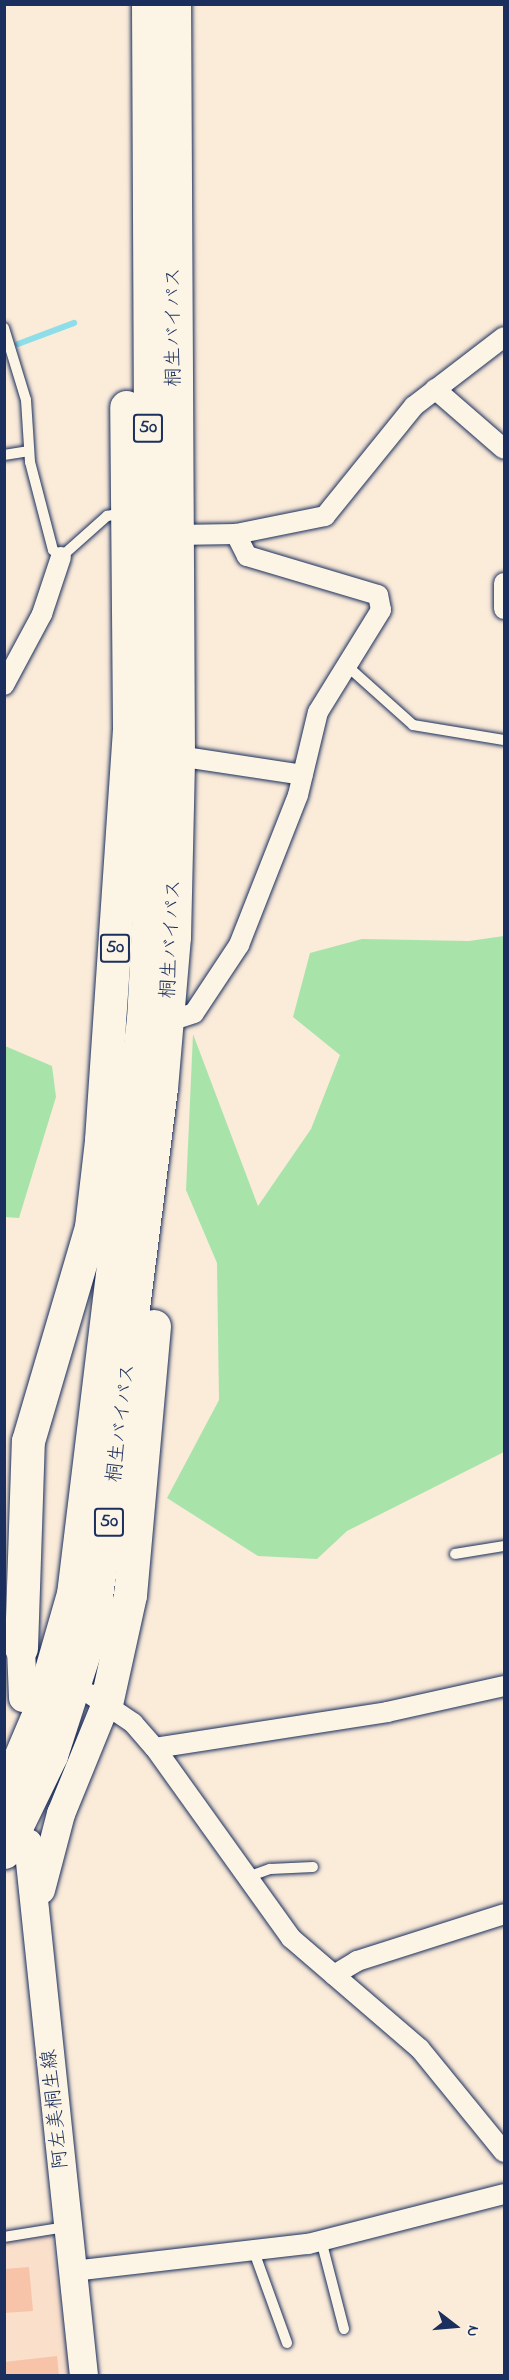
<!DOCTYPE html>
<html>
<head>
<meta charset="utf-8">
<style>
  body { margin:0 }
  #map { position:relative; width:509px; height:2380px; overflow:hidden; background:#fbebd9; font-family:"Indie Flower","Klee One",sans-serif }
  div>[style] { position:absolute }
  .built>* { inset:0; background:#fadfcb }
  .green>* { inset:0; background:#a8e4aa }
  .stream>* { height:6px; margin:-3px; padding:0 3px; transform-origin:3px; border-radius:3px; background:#8ddee9 }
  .building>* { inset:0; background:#f8c4a9 }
  .roads { filter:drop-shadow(0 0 2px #1b2f5e) drop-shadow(0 0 2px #1b2f5e) }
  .lane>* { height:10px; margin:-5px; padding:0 5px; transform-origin:5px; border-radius:5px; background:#fcf5e5 }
  .street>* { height:20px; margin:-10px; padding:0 10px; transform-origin:10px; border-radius:10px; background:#fcf5e5 }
  .secondary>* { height:28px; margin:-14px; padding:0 14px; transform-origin:14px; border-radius:14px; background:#fcf5e5 }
  .highway>* { height:33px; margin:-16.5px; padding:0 16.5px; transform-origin:16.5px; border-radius:16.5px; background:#fcf5e5 }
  span { translate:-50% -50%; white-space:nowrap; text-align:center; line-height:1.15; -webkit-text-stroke:5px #fcf5e5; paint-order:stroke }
  .shield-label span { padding:2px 4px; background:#fcf5e5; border:2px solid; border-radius:4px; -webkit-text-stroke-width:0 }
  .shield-label { font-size:18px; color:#1b2f5e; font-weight:700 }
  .street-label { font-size:20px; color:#1b2f5e }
  .frame { position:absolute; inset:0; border:6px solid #1b2f5e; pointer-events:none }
  .north { position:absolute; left:425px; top:2296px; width:60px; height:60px; -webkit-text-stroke:4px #fcf5e5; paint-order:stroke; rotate:106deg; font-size:16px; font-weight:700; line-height:24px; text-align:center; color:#1b2f5e }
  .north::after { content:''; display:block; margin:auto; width:21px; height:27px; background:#1b2f5e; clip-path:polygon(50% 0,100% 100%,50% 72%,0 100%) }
</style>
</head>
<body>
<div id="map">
  <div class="built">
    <div style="clip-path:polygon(51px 2235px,70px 2375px,5px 2375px,4px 2242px)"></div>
  </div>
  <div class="green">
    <div style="clip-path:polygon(504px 936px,504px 1452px,347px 1531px,317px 1559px,258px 1556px,167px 1498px,219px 1400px,217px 1263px,186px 1190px,193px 1034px,258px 1206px,311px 1129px,340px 1055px,293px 1017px,310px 953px,362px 939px,469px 941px)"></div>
    <div style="clip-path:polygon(5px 1046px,52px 1066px,56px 1097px,19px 1218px,5px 1217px)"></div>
  </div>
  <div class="stream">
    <div style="left:18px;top:344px;width:60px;rotate:-20.6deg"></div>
  </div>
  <div class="building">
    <div style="clip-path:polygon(29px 2267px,33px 2311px,4px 2313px,4px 2269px)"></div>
    <div style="clip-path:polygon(57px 2356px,59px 2376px,4px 2376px,4px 2362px)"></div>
  </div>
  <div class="roads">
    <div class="lane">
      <div style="left:4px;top:328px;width:75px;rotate:73deg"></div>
      <div style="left:26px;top:400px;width:62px;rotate:86.3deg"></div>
      <div style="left:30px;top:462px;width:91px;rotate:75.4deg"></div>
      <div style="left:53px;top:550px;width:11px;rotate:41deg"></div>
      <div style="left:61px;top:557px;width:62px;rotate:-41.7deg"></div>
      <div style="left:107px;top:516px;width:17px;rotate:-10deg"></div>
      <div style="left:4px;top:455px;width:24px;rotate:-9deg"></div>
      <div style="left:346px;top:665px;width:90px;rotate:41.8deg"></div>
      <div style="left:413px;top:725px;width:92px;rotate:9.4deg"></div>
      <div style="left:455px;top:1554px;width:50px;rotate:-9.3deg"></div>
      <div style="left:245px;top:1878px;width:27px;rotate:-20deg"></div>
      <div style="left:270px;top:1869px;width:43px;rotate:-2.7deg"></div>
      <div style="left:4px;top:2237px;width:63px;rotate:-9.2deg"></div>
      <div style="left:321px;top:2240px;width:92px;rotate:75.5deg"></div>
      <div style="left:253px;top:2249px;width:100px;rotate:70.1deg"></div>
    </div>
    <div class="street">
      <div style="left:435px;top:389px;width:91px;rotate:41deg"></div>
      <div style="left:175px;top:535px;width:61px;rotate:-0.9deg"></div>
      <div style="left:236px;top:534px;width:91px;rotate:-11.4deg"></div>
      <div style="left:325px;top:516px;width:141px;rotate:-51deg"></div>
      <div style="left:414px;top:406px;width:113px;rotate:-37.5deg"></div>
      <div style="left:504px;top:583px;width:26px;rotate:90deg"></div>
      <div style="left:4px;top:685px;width:81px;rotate:-61.8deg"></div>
      <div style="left:42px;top:614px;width:60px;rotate:-71.6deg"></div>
      <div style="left:178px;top:756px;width:126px;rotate:8.6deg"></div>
      <div style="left:167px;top:1022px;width:28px;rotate:-18deg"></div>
      <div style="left:194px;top:1013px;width:82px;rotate:-56.5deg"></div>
      <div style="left:239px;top:945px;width:161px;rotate:-68.5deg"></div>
      <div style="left:298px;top:795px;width:85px;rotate:-76.5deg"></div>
      <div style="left:318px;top:712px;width:120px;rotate:-58.3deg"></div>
      <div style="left:381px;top:610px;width:15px;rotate:-101deg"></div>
      <div style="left:378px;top:595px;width:137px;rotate:-163.4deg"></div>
      <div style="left:247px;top:556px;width:25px;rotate:-117deg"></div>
      <div style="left:90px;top:1694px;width:52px;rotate:34deg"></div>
      <div style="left:133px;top:1723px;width:33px;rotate:49deg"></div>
      <div style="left:155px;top:1748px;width:234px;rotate:54.4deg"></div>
      <div style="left:291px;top:1938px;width:170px;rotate:40.7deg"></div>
      <div style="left:420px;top:2049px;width:133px;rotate:50.8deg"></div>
      <div style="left:155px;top:1748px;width:235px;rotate:-8.8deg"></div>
      <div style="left:387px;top:1712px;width:120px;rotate:-12.5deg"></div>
      <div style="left:334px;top:1975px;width:27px;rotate:-31deg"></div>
      <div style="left:357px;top:1961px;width:154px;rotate:-17.7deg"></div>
      <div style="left:73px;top:2271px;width:237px;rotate:-6.6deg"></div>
      <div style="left:308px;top:2244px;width:202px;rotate:-14.3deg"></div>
    </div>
    <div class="secondary">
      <div style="left:21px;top:1648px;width:50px;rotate:87.7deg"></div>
      <div style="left:28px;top:1843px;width:536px;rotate:84deg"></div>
      <div style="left:41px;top:1890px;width:79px;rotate:-75.3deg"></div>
      <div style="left:61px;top:1814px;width:119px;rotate:-67.8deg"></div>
    </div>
    <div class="highway">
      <div style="left:21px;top:1648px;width:207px;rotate:-88.1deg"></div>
      <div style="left:28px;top:1441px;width:223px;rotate:-73.6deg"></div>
      <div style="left:91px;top:1227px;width:88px;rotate:-83.4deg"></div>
      <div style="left:101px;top:1140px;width:415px;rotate:-86.1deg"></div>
      <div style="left:129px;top:726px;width:319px;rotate:-90.5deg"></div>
      <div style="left:106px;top:1704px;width:112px;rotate:-77.6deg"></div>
      <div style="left:130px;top:1595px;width:270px;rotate:-84.9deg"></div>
      <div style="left:4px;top:1795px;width:87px;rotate:-67deg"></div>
      <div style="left:38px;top:1715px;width:126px;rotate:-73.9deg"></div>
      <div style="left:73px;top:1594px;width:579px;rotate:-83.06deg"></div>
      <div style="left:143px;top:1019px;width:167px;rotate:-86.9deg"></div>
      <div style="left:152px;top:852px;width:848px;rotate:-90.27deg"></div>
      <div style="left:4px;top:1852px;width:108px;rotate:-64.1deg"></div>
      <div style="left:51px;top:1755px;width:133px;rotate:-72.1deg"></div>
      <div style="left:92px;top:1628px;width:544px;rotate:-82.72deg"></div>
      <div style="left:161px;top:1088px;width:152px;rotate:-85.1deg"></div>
      <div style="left:174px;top:937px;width:181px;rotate:-88.7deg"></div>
      <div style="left:178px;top:756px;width:752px;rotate:-90.3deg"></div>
    </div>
  </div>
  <div class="shield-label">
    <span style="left:148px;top:428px">50</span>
    <span style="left:115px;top:948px">50</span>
    <span style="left:109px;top:1522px">50</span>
  </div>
  <div class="street-label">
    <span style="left:174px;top:327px;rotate:-90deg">桐生バイパス</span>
    <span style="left:172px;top:939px;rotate:-87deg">桐生バイパス</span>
    <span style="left:122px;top:1423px;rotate:-83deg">桐生バイパス</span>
    <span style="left:56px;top:2109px;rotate:-96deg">阿左美桐生線</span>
  </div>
  <div class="frame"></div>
  <div class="north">N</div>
</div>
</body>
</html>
